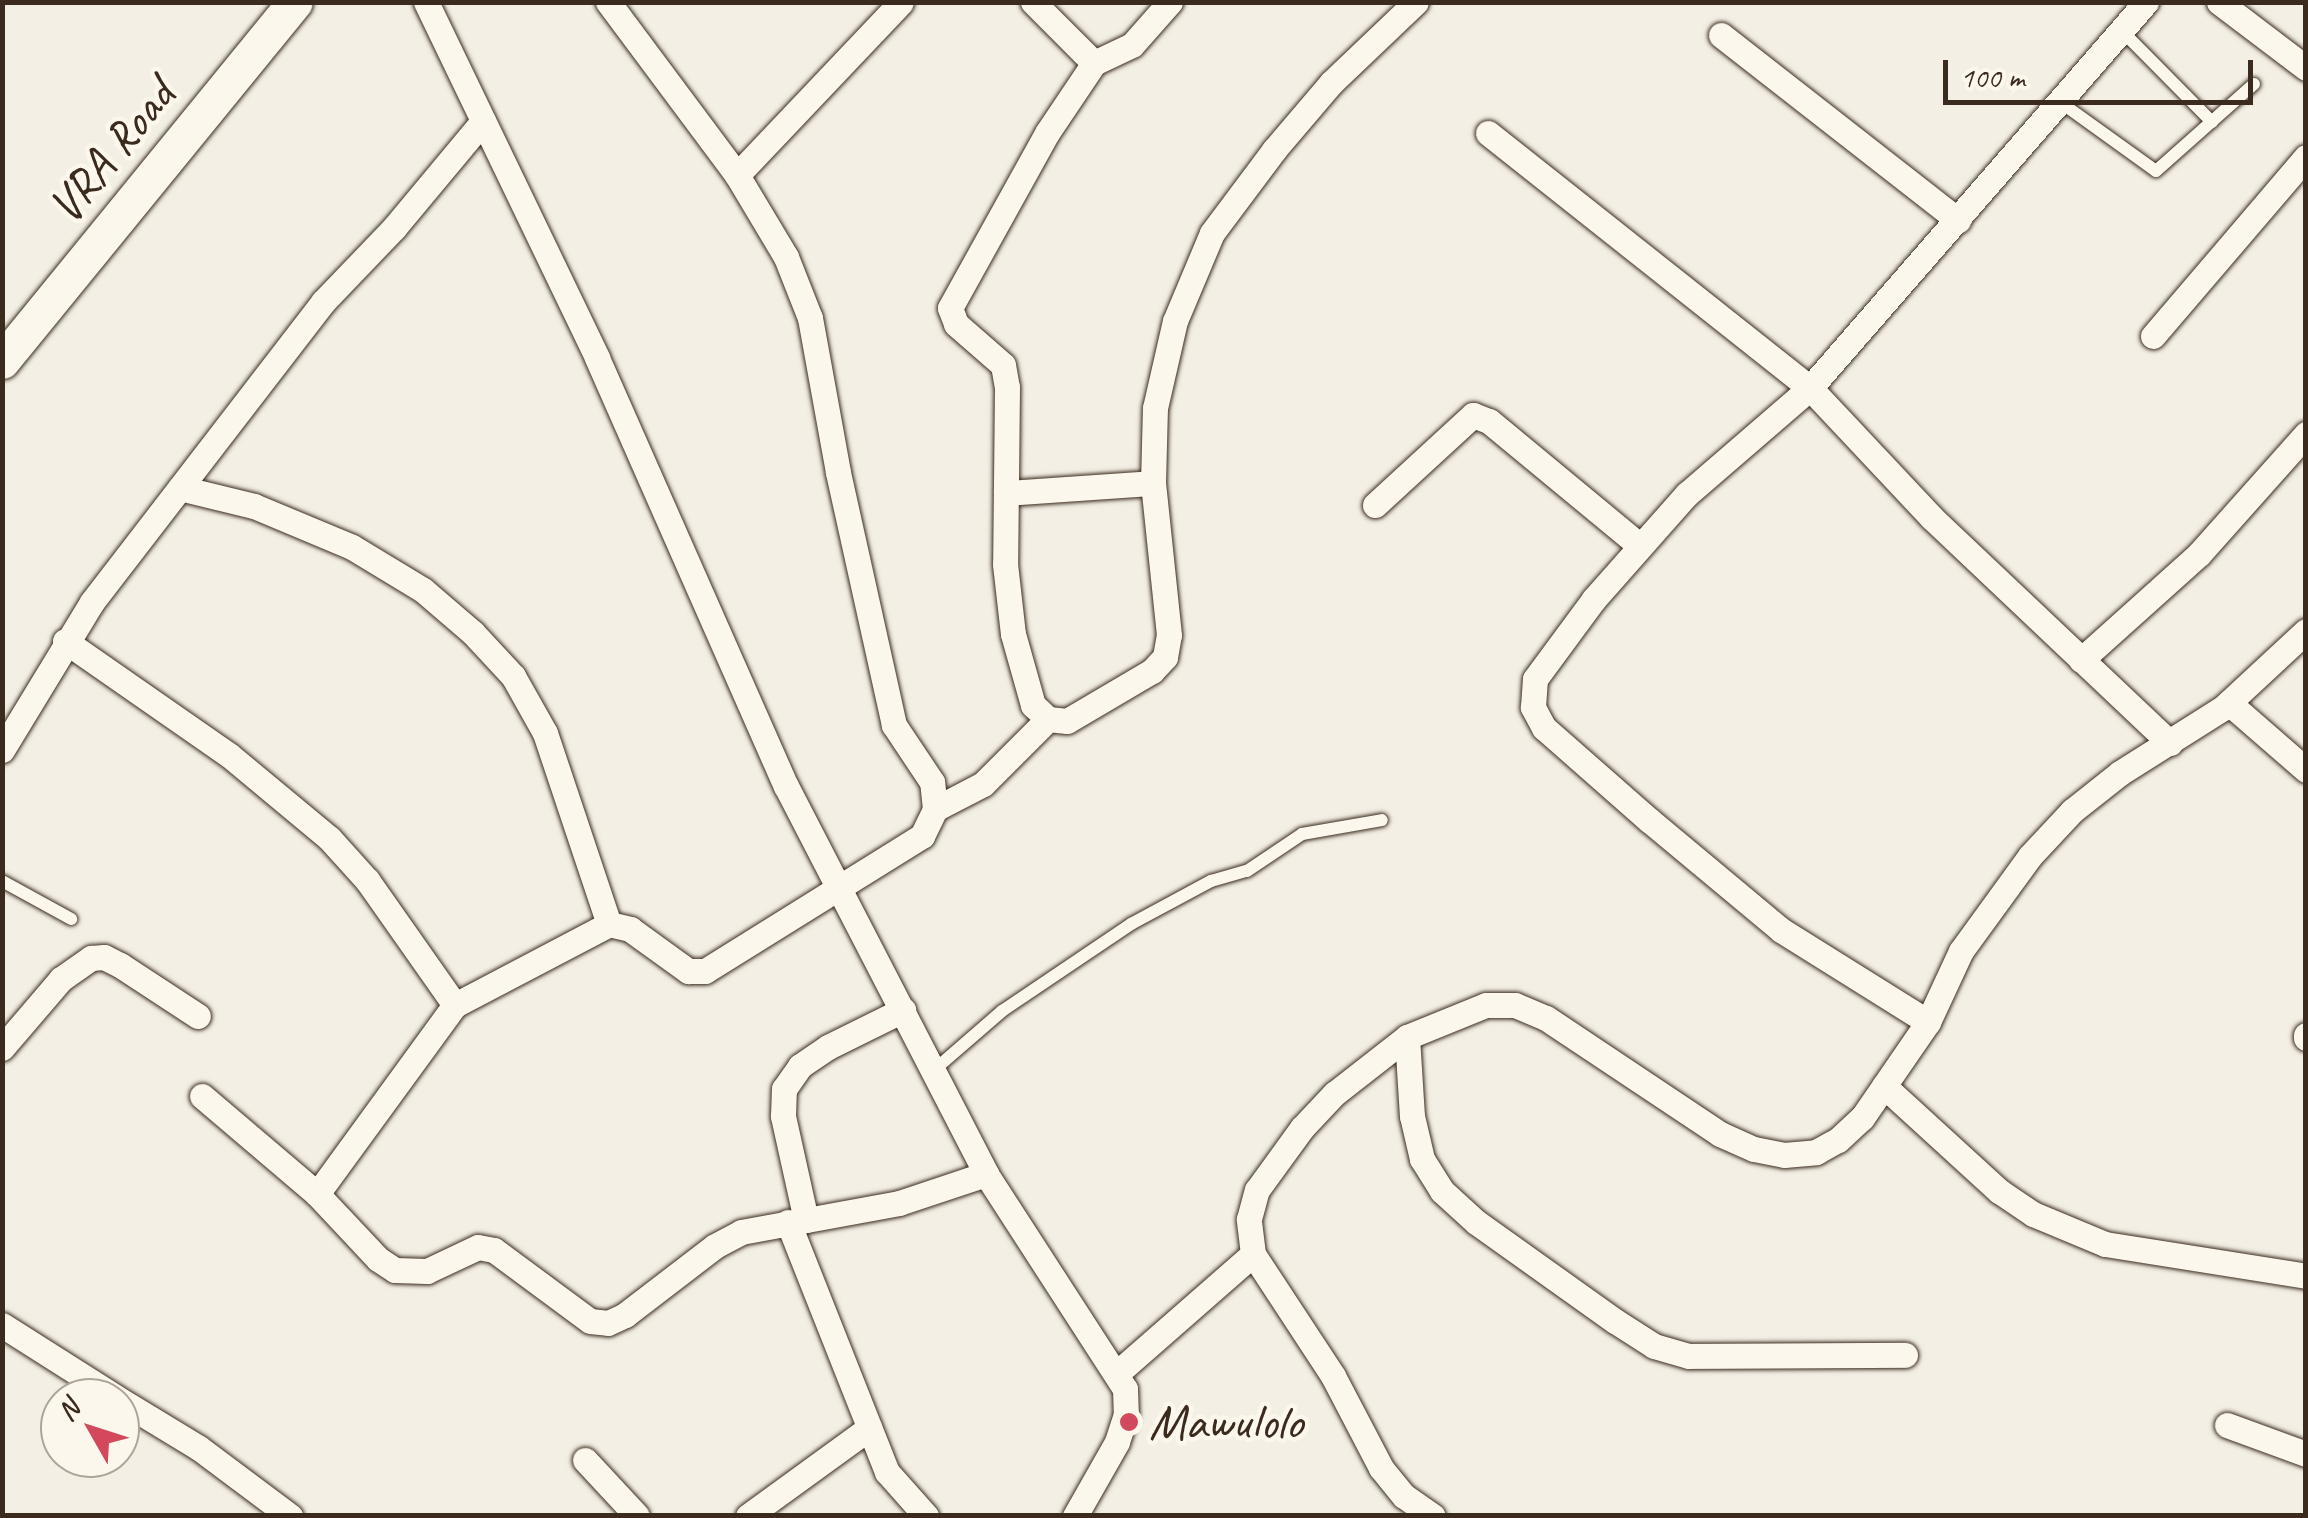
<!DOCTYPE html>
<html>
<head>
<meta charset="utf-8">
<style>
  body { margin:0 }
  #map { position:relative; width:2308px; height:1518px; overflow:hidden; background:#f3efe4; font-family:Caveat,sans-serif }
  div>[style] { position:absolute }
  .roads { filter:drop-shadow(0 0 2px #3b2a1e) drop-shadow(0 0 2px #3b2a1e) }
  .lane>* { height:12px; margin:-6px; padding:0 6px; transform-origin:6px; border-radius:6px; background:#fbf7ec }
  .street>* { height:25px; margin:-12.5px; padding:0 12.5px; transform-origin:12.5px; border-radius:12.5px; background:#fbf7ec }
  .secondary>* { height:35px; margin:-17.5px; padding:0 17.5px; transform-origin:17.5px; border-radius:17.5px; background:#fbf7ec }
  .dots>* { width:28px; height:28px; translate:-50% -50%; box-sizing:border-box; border:5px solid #fbf7ec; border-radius:50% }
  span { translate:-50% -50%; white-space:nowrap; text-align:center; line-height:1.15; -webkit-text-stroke:9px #fbf7ec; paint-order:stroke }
  .street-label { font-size:50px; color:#3b2a1e }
  .poi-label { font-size:50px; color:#3b2a1e }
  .left { translate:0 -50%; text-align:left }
  .frame { position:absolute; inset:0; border:5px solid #3b2a1e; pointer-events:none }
  .north { position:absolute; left:40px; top:1378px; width:100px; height:100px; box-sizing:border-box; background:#fbf7ec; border:2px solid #aea59a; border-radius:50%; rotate:309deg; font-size:28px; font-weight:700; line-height:40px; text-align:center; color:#3b2a1e }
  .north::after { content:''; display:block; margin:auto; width:35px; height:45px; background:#d1495b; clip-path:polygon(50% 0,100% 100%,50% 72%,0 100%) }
  .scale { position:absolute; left:1943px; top:60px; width:310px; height:45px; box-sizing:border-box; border:5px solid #3b2a1e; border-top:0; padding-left:12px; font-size:30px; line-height:35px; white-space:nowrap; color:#3b2a1e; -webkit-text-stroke:8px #fbf7ec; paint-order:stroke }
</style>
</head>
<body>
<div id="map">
  <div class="roads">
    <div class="lane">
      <div style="left:2122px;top:31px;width:128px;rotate:45.3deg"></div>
      <div style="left:2060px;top:102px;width:118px;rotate:35.7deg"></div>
      <div style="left:2156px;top:171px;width:131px;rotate:-41.6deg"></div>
      <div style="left:2px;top:881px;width:79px;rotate:28.8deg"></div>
      <div style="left:934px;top:1070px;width:90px;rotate:-40.9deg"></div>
      <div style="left:1002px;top:1011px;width:156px;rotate:-34deg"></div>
      <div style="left:1131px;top:924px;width:91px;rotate:-28.3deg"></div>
      <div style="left:1211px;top:881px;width:37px;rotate:-16deg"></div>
      <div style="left:1247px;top:871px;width:66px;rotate:-33.9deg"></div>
      <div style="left:1302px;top:834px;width:81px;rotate:-9.9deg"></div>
    </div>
    <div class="street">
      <div style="left:426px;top:2px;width:395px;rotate:64.3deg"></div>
      <div style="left:597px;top:358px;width:468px;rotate:66.2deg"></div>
      <div style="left:786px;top:786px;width:437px;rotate:62.7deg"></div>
      <div style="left:986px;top:1174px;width:256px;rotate:57.1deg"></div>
      <div style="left:1125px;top:1389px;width:25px;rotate:88deg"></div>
      <div style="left:1126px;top:1414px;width:29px;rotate:108deg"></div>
      <div style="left:1117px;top:1442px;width:85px;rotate:119.6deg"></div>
      <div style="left:1033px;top:2px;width:86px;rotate:45deg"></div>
      <div style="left:1170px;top:2px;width:57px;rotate:131.5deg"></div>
      <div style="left:1132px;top:45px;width:42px;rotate:154.7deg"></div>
      <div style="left:1094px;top:63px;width:84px;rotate:123.9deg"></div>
      <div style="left:1047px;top:133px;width:200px;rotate:119deg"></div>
      <div style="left:950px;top:308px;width:17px;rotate:69deg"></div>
      <div style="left:956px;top:324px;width:62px;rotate:41.1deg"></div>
      <div style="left:1003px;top:365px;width:22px;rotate:80deg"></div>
      <div style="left:1007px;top:387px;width:177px;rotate:90.6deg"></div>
      <div style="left:1005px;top:564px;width:70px;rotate:83.5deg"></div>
      <div style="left:1013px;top:634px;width:74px;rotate:74.3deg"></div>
      <div style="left:1033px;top:705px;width:21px;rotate:43deg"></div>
      <div style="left:1048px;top:719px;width:19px;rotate:6deg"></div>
      <div style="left:1067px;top:721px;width:99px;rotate:-30.5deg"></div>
      <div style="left:1152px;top:671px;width:19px;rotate:-47deg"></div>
      <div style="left:1165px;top:657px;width:22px;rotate:-80deg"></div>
      <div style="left:1169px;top:635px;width:153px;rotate:-96deg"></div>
      <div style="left:1153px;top:483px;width:75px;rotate:-88.5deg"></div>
      <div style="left:1155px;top:408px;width:89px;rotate:-77.1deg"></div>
      <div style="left:1175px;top:321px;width:95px;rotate:-67.2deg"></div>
      <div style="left:1212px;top:233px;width:104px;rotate:-53.2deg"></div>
      <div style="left:1274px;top:150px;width:88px;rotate:-49.6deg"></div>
      <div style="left:1331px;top:83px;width:117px;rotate:-43.6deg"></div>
      <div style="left:2219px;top:2px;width:109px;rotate:37.2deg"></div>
      <div style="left:1721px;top:35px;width:301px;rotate:38deg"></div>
      <div style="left:1488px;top:133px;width:411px;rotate:38.4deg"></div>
      <div style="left:1810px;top:388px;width:177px;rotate:46.8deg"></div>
      <div style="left:1931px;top:517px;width:329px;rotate:43.4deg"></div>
      <div style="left:737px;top:175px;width:238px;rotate:-46.5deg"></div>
      <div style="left:2153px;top:336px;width:235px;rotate:-49.5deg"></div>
      <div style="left:180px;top:488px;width:76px;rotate:13.7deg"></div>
      <div style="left:254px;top:506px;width:106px;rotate:22.7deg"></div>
      <div style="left:352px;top:547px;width:83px;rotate:31.2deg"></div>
      <div style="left:423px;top:590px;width:66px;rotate:40.7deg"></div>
      <div style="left:473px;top:633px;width:59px;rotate:47.1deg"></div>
      <div style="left:513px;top:676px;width:65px;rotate:60.7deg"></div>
      <div style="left:545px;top:733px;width:201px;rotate:71.5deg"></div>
      <div style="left:1006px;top:493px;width:147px;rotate:-3.9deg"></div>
      <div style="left:1375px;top:505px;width:133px;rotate:-42.6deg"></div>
      <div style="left:1473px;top:415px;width:17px;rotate:21deg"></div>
      <div style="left:1489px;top:421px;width:196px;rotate:39.6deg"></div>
      <div style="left:65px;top:641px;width:200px;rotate:34.8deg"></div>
      <div style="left:229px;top:755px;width:130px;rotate:39.7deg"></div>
      <div style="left:329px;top:838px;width:57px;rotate:47.9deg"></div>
      <div style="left:367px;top:880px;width:153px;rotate:54.9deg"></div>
      <div style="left:2081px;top:660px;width:159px;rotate:-41.9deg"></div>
      <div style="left:2199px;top:554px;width:161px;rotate:-48.3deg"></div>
      <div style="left:2229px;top:703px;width:102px;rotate:41deg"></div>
      <div style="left:2px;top:750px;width:173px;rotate:-58.7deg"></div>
      <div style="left:92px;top:602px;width:379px;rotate:-52.4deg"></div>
      <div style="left:323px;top:302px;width:103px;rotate:-46.2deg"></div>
      <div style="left:394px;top:228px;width:139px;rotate:-50.2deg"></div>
      <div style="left:935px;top:809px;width:54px;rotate:-27.5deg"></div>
      <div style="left:983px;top:784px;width:92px;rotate:-45deg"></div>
      <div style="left:1928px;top:1022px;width:173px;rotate:-148deg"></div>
      <div style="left:1781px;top:930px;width:170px;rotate:-140.2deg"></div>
      <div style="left:1650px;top:821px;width:141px;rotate:-138.7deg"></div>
      <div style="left:1544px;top:728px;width:24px;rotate:-118deg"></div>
      <div style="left:1533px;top:707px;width:28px;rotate:-86deg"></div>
      <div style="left:1535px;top:679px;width:99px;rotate:-53.6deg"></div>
      <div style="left:1594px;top:599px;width:140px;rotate:-48.5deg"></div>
      <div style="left:1687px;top:494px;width:162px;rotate:-40.8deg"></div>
      <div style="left:1810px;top:388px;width:512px;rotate:-48.96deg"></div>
      <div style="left:2306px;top:1035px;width:3px;rotate:90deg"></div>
      <div style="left:1407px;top:1037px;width:79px;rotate:86.4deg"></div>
      <div style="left:1412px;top:1116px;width:44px;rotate:76.9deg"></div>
      <div style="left:1422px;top:1159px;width:38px;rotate:58deg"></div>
      <div style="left:1442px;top:1191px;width:46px;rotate:42.4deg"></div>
      <div style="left:1476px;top:1222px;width:171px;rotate:35.5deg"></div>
      <div style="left:1615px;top:1321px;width:46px;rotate:32.7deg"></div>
      <div style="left:1654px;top:1346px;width:36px;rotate:16deg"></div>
      <div style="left:1689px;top:1356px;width:216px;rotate:-0.3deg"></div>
      <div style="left:2px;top:1048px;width:91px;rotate:-49.5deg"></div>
      <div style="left:61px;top:979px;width:37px;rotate:-35deg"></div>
      <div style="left:91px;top:958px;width:13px;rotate:-4deg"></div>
      <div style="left:104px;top:957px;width:18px;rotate:27deg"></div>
      <div style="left:120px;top:965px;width:93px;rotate:33.2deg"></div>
      <div style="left:1884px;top:1086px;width:156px;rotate:42.4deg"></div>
      <div style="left:1999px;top:1191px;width:41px;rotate:34.1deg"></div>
      <div style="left:2033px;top:1214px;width:78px;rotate:22.6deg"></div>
      <div style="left:2105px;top:1244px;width:204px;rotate:9deg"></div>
      <div style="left:202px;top:1096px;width:151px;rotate:40.4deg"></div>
      <div style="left:317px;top:1194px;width:89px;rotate:46.8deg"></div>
      <div style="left:378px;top:1259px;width:20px;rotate:33deg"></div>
      <div style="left:395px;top:1270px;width:32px;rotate:2deg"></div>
      <div style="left:427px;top:1271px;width:56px;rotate:-25.2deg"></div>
      <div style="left:478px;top:1247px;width:16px;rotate:11deg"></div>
      <div style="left:494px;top:1250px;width:119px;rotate:36.5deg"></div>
      <div style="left:590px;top:1321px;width:18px;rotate:6deg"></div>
      <div style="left:608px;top:1323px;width:19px;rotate:-25deg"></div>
      <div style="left:625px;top:1315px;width:113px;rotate:-37.5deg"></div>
      <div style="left:715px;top:1246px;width:30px;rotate:-28deg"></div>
      <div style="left:741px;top:1232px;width:161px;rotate:-10.4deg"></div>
      <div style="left:899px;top:1203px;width:92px;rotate:-18.4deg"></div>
      <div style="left:317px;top:1194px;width:234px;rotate:-53.9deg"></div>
      <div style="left:455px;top:1005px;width:174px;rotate:-27.7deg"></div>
      <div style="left:609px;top:924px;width:22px;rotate:13deg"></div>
      <div style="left:630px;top:929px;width:72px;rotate:35.9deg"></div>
      <div style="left:688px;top:971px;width:17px"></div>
      <div style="left:705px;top:971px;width:256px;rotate:-31.9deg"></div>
      <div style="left:922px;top:836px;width:30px;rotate:-64deg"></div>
      <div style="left:935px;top:809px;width:27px;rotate:-96deg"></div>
      <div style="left:932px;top:782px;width:69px;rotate:-123.7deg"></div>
      <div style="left:894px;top:725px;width:259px;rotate:-102.5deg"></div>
      <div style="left:838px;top:472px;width:157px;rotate:-100.3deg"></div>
      <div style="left:810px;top:318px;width:66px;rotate:-111.5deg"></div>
      <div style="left:786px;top:257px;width:96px;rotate:-120.9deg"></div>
      <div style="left:737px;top:175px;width:216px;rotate:-126.7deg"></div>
      <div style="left:806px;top:1220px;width:107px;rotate:-102.5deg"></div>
      <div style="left:783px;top:1116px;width:27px;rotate:-88deg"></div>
      <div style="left:784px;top:1089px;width:28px;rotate:-55deg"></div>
      <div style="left:800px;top:1066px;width:34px;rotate:-34deg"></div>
      <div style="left:828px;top:1047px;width:84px;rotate:-26.3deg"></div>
      <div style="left:788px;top:1222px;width:269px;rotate:68.4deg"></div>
      <div style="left:887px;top:1472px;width:59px;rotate:48.4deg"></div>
      <div style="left:1253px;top:1254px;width:146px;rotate:56.7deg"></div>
      <div style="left:1333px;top:1376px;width:104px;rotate:62.4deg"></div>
      <div style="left:1381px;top:1468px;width:36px;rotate:51deg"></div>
      <div style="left:1404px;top:1496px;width:35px;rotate:35deg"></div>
      <div style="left:2px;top:1325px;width:136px;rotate:32.4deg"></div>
      <div style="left:1116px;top:1374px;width:182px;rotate:-41.2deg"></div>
      <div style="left:1253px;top:1254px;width:35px;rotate:-97deg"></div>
      <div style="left:1249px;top:1219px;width:30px;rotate:-75deg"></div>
      <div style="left:1257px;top:1190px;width:77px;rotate:-54deg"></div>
      <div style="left:1302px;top:1128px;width:47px;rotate:-46.7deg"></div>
      <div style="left:1334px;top:1094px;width:93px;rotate:-38deg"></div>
      <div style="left:1407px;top:1037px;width:85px;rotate:-22.1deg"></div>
      <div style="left:1486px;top:1005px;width:29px"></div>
      <div style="left:1515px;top:1005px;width:34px;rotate:23deg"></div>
      <div style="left:1546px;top:1018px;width:209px;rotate:33.7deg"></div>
      <div style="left:1720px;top:1134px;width:37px;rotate:24deg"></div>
      <div style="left:1754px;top:1149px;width:31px;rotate:11deg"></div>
      <div style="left:1784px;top:1155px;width:32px;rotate:-5deg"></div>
      <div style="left:1816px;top:1152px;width:25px;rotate:-29deg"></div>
      <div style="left:1838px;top:1140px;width:33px;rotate:-43deg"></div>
      <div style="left:1862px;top:1118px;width:116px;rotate:-55.5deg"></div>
      <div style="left:1928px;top:1022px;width:78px;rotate:-65.1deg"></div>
      <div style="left:1961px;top:951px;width:117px;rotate:-54deg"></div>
      <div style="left:2030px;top:856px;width:62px;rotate:-47deg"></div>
      <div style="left:2072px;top:811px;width:61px;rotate:-38.4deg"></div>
      <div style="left:2120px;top:773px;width:122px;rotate:-32.3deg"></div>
      <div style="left:2223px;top:708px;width:113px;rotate:-42.9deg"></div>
      <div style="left:120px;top:1400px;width:92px;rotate:31.3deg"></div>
      <div style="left:199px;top:1448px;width:114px;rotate:36.8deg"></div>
      <div style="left:2227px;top:1425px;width:84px;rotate:20.2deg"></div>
      <div style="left:585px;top:1460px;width:76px;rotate:47.1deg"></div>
      <div style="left:748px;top:1516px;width:150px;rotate:-36deg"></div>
    </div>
    <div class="secondary">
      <div style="left:2px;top:361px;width:463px;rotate:-50.8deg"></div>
    </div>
  </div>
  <div class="dots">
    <div style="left:1129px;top:1422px;background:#d1495b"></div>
  </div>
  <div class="street-label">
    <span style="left:111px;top:151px;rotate:-51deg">VRA Road</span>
  </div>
  <div class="poi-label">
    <span class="left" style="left:1149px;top:1422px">Mawulolo</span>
  </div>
  <div class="frame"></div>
  <div class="north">N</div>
  <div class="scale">100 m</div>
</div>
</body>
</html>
